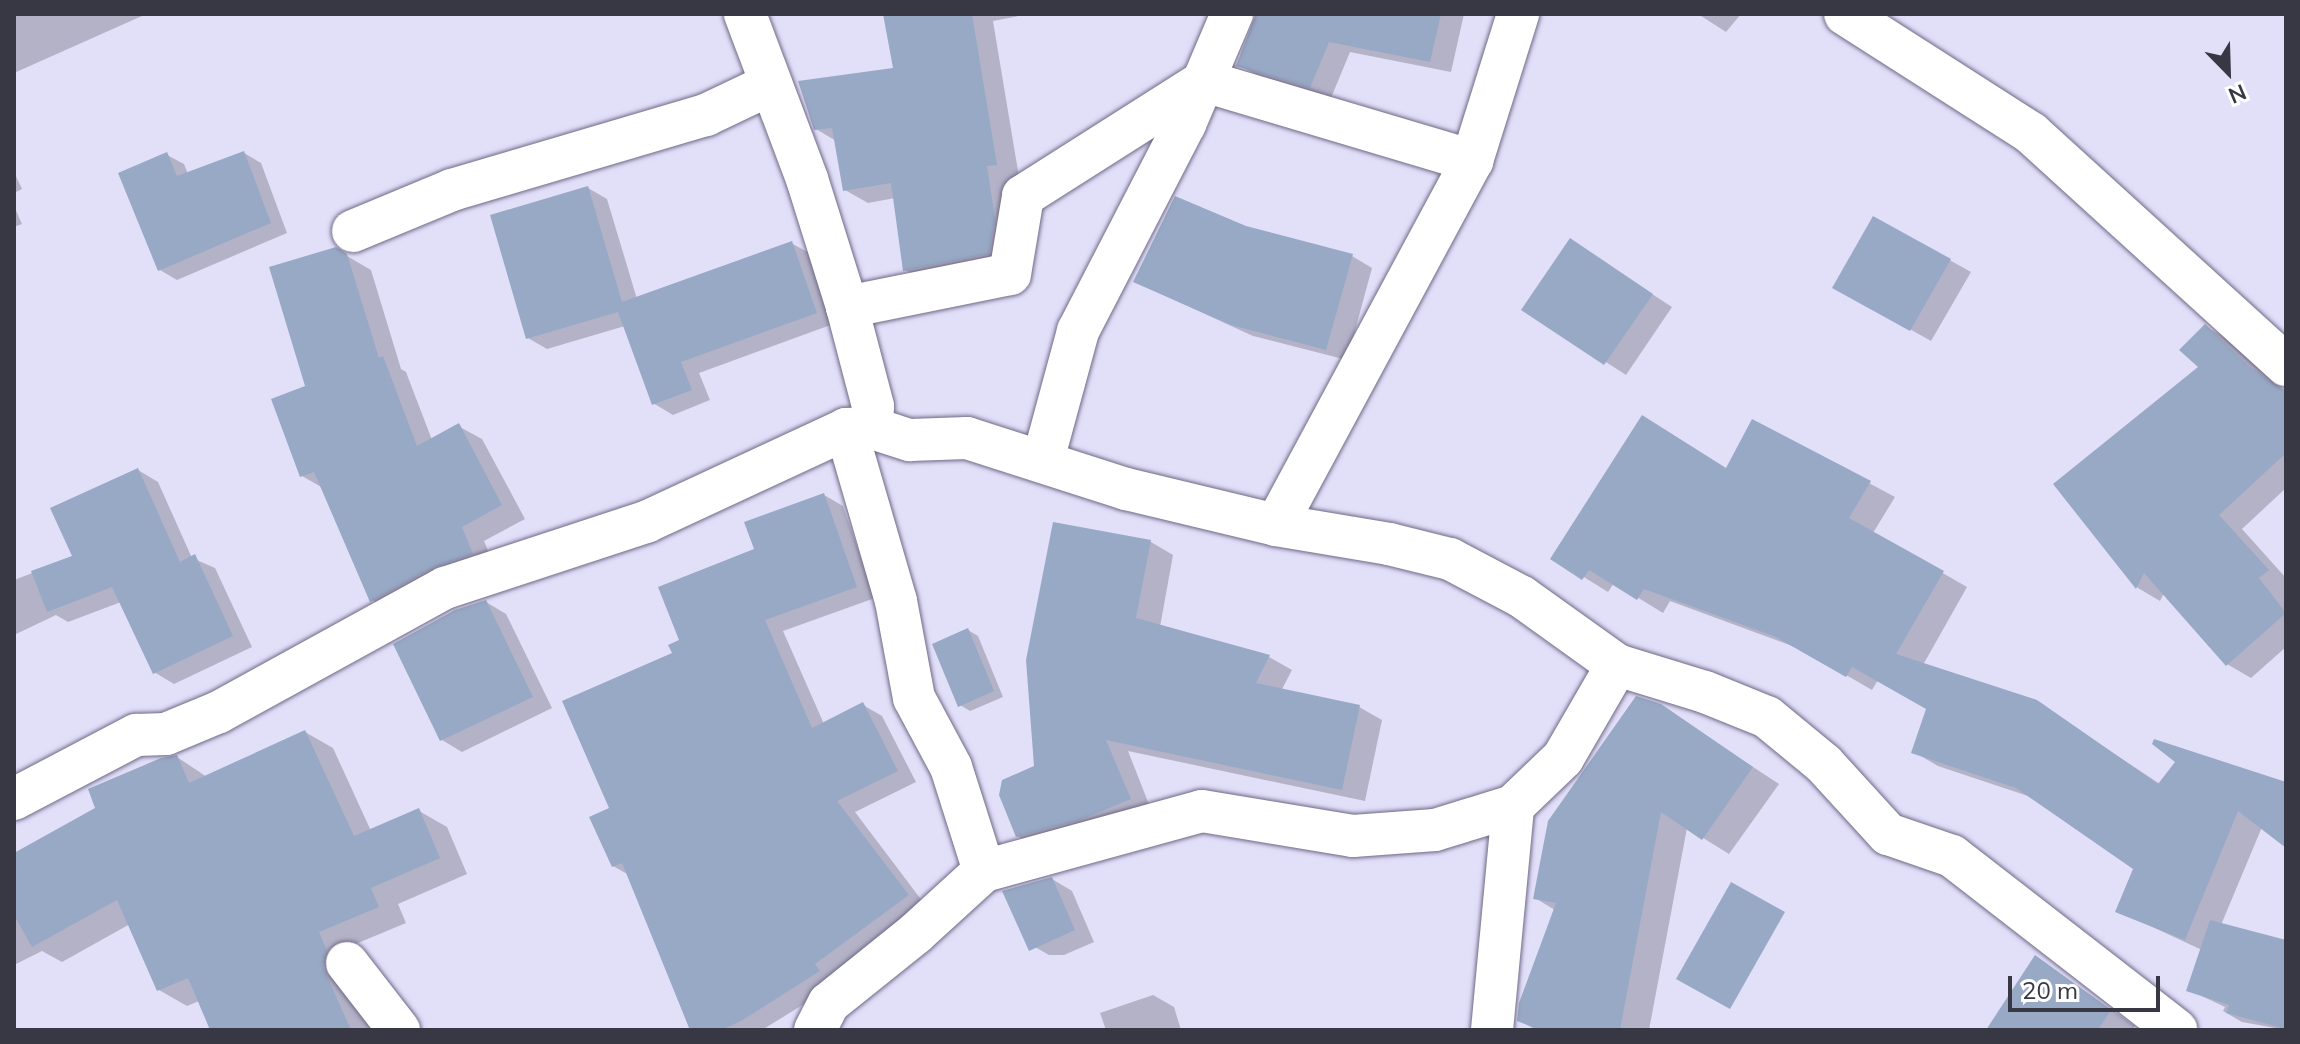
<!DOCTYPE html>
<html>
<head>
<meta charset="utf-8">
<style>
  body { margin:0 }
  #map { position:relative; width:2300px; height:1044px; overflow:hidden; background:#e2dff9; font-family:Mulish,sans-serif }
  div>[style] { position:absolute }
  .shadow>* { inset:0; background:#0003 }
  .building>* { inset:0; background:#98a9c5 }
  .roads { filter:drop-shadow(0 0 2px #6e6987) drop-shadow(0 0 2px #6e6987) }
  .street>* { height:42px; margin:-21px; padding:0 21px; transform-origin:21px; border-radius:21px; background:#fff }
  span { translate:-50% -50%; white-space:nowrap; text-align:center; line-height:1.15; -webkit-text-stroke:6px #fff; paint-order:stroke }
  .frame { position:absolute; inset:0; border:16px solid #383744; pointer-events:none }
  .north { position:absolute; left:2188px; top:32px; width:80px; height:80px; -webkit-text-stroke:6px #fff; paint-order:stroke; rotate:157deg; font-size:22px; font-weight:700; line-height:32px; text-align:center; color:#383744 }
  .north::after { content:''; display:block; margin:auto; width:28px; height:36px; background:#383744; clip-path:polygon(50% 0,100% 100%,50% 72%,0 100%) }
  .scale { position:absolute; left:2008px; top:976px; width:152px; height:36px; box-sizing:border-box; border:4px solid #383744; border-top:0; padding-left:10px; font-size:24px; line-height:28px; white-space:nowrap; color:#383744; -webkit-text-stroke:6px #fff; paint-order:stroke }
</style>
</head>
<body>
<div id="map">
  <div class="shadow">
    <div style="clip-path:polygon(14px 14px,141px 14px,142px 16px,14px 73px)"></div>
    <div style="clip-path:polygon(885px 14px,1029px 14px,993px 21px,1019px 177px,1009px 179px,1017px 233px,1012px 266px,928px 283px,905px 270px,895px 198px,868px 203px,845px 190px,836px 141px,816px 129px,895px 70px)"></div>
    <div style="clip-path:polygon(1257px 14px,1464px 14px,1451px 72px,1350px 52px,1331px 98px,1259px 76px,1239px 65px)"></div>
    <div style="clip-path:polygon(1698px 14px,1741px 14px,1726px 32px)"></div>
    <div style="clip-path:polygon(244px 153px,261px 163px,287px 233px,177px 280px,160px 270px,167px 155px,184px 164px,188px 174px)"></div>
    <div style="clip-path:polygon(14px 172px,22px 189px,14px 193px)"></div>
    <div style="clip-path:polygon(588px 188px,607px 199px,637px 299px,791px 243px,811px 254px,836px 323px,699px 373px,710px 400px,673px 415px,653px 403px,625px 326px,547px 349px,528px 338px)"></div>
    <div style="clip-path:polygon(14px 206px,22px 224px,14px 227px)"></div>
    <div style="clip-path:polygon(1874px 218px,1971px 272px,1931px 341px,1835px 287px)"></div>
    <div style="clip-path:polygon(1246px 228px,1352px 256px,1372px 268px,1347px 360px,1253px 336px,1135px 282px)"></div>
    <div style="clip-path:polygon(335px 249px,371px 270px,401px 369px,406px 372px,432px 440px,458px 426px,482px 439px,525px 519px,484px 541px,495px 567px,395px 614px,372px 600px,323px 488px,302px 476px,308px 387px)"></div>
    <div style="clip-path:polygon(1589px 253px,1672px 307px,1626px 375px,1524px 309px)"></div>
    <div style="clip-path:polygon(2205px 326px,2229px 340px,2286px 391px,2286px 488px,2242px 529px,2286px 578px,2286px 647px,2251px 678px,2227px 664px,2164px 593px,2160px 601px,2138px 588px,2055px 485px,2201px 367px)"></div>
    <div style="clip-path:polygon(1753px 421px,1895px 497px,1873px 533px,1967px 587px,1923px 665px,2036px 702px,2160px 784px,2286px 784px,2286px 845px,2262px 827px,2221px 925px,2286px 942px,2286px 1030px,2242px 1022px,2223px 1011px,2225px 1007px,2189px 990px,2202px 950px,2118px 911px,2135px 869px,2034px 798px,1938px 766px,1914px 752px,1928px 709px,1878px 680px,1872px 690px,1803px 650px,1670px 601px,1663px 613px,1614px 583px,1608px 592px,1553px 558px,1727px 470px)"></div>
    <div style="clip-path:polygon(138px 470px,158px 482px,192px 558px,215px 568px,252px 647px,174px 684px,154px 672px,121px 602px,68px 622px,56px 615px,14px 635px,14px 580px,74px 557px)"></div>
    <div style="clip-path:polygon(824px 495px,843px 506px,875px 598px,783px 631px,824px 724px,863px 705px,882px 716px,916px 782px,855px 812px,926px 906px,838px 983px,762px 1030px,690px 1030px,629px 875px,613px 866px,612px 809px,682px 641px,756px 550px)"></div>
    <div style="clip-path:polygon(1055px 524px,1151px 542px,1173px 555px,1160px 627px,1269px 657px,1292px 670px,1281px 691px,1359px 707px,1382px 720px,1365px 801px,1128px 751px,1152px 812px,1040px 849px,1017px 836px,1036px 768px)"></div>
    <div style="clip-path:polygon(486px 602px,506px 614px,552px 708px,462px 752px,442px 740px)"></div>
    <div style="clip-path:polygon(968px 630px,978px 636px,1003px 697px,970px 711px,960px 705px)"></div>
    <div style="clip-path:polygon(1660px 706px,1779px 784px,1729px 854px,1687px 828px,1649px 1030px,1536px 1030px,1519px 1020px,1555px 910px,1535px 898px)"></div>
    <div style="clip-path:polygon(305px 732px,333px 748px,371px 831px,419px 811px,447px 827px,467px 874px,398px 904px,406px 923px,346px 948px,351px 984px,371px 1030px,212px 1030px,199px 1001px,187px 1006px,159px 990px,130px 924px,62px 962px,42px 951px,14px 965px,14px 856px,98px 808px,177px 757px,207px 777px)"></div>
    <div style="clip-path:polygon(1052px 879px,1072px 891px,1094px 942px,1064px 955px,1049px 955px,1028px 943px)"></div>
    <div style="clip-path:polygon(2036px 957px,2135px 1026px,2132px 1030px,1989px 1030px)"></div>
    <div style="clip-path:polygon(1153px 995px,1174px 1007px,1181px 1030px,1106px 1030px,1100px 1013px)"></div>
  </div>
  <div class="building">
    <div style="clip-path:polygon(883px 14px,972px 14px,997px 165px,987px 166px,995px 219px,989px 254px,903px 271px,891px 183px,843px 191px,832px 128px,814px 130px,798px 81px,893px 68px)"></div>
    <div style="clip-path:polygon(1256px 14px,1441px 14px,1430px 62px,1329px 42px,1310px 88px,1236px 66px)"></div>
    <div style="clip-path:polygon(244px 151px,271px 223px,158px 271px,118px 173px,167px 152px,177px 176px)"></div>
    <div style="clip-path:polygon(588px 186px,622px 302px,792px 241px,817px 313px,681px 362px,692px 390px,652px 405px,618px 312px,526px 339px,490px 215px)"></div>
    <div style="clip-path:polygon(1175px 196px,1246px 226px,1353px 254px,1326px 350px,1231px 325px,1133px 282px)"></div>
    <div style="clip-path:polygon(1873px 216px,1951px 259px,1910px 331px,1832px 288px)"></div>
    <div style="clip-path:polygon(1570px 238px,1653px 294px,1604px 365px,1521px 310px)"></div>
    <div style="clip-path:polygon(336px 247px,347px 254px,379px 358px,383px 356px,417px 446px,459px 423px,502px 505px,462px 527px,473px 554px,434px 567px,370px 602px,314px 472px,300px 477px,271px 399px,305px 386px,269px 267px)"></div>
    <div style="clip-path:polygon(2205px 324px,2250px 367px,2286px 392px,2286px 453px,2219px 515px,2269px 570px,2259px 578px,2286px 613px,2226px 666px,2144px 573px,2136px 589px,2053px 484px,2198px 367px,2179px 350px)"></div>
    <div style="clip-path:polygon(1642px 415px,1726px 468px,1752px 419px,1871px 481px,1849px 518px,1944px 571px,1896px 654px,2037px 700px,2158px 784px,2175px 762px,2152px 744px,2154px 739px,2286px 782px,2286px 848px,2238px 811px,2185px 940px,2115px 912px,2133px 869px,2016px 788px,1911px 753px,1926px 709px,1852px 667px,1846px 677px,1776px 637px,1644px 589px,1637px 600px,1589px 570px,1582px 580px,1550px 559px)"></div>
    <div style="clip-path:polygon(138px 468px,180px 562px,195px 554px,233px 636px,153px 674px,112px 587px,47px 612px,31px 571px,72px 556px,50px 508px)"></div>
    <div style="clip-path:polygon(824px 493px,857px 587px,765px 620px,812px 728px,863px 702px,898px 771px,837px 801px,909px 895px,815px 964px,820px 971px,741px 1021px,721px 1030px,690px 1030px,622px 863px,612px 867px,589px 817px,609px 808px,562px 701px,672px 653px,668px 645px,679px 640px,658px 587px,754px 549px,744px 522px)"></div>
    <div style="clip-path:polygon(1053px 522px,1151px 540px,1136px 618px,1270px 655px,1256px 683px,1360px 705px,1342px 790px,1106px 740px,1131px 799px,1080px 820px,1016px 837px,999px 795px,1002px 780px,1034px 766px,1026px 660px)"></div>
    <div style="clip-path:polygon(486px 600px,533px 697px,440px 741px,393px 644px,455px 610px)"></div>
    <div style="clip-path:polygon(968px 628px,994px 691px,958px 707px,932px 644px)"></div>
    <div style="clip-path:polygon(1636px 696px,1661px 704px,1753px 767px,1702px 840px,1661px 812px,1620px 1030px,1541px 1030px,1517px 1021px,1519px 1003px,1556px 903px,1533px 899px,1548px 821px)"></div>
    <div style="clip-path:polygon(305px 730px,354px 836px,419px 808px,440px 858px,371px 888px,379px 907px,319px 932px,327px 951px,323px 967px,351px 1030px,210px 1030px,188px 978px,157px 991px,117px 900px,32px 947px,14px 915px,14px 853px,95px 808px,88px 789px,161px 758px,177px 755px,189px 783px)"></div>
    <div style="clip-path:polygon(1052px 877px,1075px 930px,1029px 951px,1002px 891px)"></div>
    <div style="clip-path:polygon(1731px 882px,1785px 912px,1730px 1009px,1676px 979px)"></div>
    <div style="clip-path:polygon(2210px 920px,2286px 940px,2286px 1029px,2226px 1013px,2229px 1005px,2186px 991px)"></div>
    <div style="clip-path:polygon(2035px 955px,2111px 1010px,2098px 1030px,1986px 1030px)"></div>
  </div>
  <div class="roads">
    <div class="street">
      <div style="left:745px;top:14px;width:176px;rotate:69.4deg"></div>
      <div style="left:807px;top:179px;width:134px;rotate:72.6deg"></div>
      <div style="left:847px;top:307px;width:102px;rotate:75.3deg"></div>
      <div style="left:873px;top:406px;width:22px;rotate:93deg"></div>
      <div style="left:1845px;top:14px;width:221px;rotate:32.6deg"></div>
      <div style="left:2031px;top:133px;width:345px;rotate:42.3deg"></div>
      <div style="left:353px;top:231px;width:107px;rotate:-22.5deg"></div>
      <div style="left:452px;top:190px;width:265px;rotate:-16.5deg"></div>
      <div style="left:706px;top:115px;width:72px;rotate:-25.5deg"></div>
      <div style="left:847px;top:307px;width:166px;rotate:-11.4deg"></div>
      <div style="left:1010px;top:274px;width:79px;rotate:-80.5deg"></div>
      <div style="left:1023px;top:196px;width:214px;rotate:-32.4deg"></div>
      <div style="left:1204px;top:81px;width:280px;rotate:16.6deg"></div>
      <div style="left:846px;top:429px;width:179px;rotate:73.8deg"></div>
      <div style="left:896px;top:601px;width:99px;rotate:79.5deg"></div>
      <div style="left:914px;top:698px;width:78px;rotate:61.8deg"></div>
      <div style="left:951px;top:767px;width:109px;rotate:72.4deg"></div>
      <div style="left:1043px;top:460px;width:134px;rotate:-74.8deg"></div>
      <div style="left:1078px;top:331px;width:233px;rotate:-62.7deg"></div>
      <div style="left:1185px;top:124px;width:120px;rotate:-66.9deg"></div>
      <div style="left:1276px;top:525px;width:413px;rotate:-61.7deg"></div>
      <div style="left:1472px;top:161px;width:154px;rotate:-72.6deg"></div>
      <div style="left:14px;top:799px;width:138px;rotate:-27.7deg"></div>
      <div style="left:136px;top:735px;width:30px;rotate:-2deg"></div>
      <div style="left:166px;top:734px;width:57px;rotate:-22.5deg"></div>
      <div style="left:219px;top:712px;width:258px;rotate:-28.8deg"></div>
      <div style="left:445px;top:588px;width:212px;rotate:-18.2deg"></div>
      <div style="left:646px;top:522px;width:221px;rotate:-24.9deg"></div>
      <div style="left:846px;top:429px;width:26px;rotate:-2deg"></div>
      <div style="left:872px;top:428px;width:40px;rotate:18deg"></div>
      <div style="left:910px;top:440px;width:57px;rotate:-2deg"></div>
      <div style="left:967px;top:438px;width:167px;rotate:17.8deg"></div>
      <div style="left:1126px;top:489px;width:154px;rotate:13.5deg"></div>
      <div style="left:1276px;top:525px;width:115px;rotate:9.5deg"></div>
      <div style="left:1389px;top:544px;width:63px;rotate:13.8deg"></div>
      <div style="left:1450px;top:559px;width:81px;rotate:27.8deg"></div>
      <div style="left:1522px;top:597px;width:117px;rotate:35.6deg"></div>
      <div style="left:1617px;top:665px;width:92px;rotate:17.1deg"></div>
      <div style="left:1705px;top:692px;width:67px;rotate:22deg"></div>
      <div style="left:1767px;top:717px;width:74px;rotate:39.5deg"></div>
      <div style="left:1824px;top:764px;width:95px;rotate:47.6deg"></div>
      <div style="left:1888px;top:834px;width:68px;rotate:19deg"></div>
      <div style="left:1952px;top:856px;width:284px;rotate:37.8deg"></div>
      <div style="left:347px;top:963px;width:85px;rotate:52.2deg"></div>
      <div style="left:815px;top:1030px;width:30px;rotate:-63deg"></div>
      <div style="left:829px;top:1003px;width:112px;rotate:-38.8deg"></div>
      <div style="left:916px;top:933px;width:92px;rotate:-42.4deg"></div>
      <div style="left:984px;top:871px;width:226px;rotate:-15.4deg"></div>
      <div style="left:1202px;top:811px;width:153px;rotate:9.4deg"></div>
      <div style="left:1353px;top:836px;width:82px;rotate:-4.2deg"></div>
      <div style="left:1435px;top:830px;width:82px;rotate:-17.1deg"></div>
      <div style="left:1513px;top:806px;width:69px;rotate:-43.8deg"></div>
      <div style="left:1563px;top:758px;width:108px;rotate:-59.9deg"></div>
      <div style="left:1492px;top:1030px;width:225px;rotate:-84.6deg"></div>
    </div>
  </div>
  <div class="frame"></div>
  <div class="north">N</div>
  <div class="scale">20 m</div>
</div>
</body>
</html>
